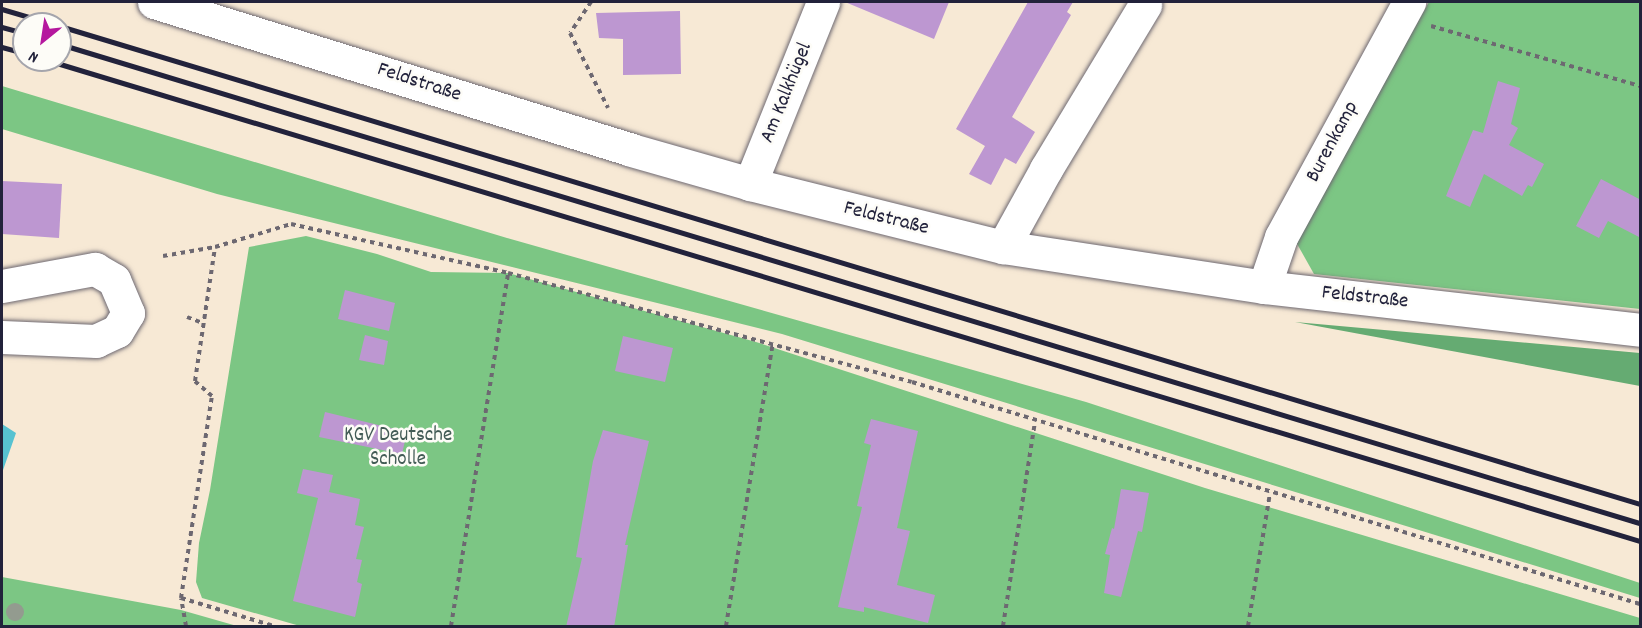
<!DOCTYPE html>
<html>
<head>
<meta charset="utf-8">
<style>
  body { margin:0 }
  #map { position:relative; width:1642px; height:628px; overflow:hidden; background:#f7e9d5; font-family:Dekko,sans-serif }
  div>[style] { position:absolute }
  .green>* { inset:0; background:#7cc684 }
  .forest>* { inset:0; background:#65ab72 }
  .water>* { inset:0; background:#57c2d1 }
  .building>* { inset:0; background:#bd97d1 }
  .path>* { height:4px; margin-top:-2px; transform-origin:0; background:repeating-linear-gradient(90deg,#6d6871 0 4.5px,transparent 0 9px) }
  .roads { filter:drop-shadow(0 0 2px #6d6871) drop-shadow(0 0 2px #6d6871) }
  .minor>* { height:33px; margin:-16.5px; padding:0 16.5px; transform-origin:16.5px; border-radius:16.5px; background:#fff }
  .rail>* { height:4.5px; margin:-2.25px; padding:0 2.25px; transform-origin:2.25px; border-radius:2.25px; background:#22223b }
  .trees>* { width:18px; height:18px; margin:-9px; border-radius:50%; background:#939b8f }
  span { translate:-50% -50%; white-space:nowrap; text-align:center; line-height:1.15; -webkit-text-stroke:5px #fdfcf7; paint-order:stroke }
  .street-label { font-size:21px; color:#22223b }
  .park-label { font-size:21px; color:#425b55 }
  .frame { position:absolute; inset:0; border:3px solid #22223b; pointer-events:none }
  .north { position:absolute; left:12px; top:12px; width:60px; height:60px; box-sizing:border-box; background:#fdfcf7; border:2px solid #a5a5ac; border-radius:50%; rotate:210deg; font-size:16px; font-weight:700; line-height:24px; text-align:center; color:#22223b }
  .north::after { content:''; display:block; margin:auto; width:21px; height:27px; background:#b5179e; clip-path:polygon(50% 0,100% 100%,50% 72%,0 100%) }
</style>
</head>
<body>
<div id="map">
  <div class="green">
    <div style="clip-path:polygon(1429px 2px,1640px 2px,1640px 309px,1314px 274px,1296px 242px)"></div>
    <div style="clip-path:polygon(2px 86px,507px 238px,1086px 402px,1640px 583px,1640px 598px,782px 334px,217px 194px,2px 129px)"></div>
    <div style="clip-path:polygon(306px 236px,377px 254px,431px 272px,508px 273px,756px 342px,1205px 488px,1640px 618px,1640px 626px,300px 626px,202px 598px,196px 582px,199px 543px,210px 490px,249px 247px)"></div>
    <div style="clip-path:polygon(2px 577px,181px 610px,237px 626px,2px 626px)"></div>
  </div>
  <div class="forest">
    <div style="clip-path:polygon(1295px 322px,1640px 353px,1640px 386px)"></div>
  </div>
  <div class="water">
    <div style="clip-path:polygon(2px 424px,16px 433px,2px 473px)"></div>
  </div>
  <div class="building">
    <div style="clip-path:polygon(845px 2px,949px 2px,934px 39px)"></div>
    <div style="clip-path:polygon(1028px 2px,1073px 2px,1067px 12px,1071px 15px,1012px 117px,1035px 132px,1016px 164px,1005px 158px,991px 185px,969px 174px,985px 146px,956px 129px)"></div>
    <div style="clip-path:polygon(680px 11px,681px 74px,623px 75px,623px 39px,599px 38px,596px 13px)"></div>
    <div style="clip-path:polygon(1498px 81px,1520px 88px,1511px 124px,1518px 128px,1509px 145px,1544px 164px,1532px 187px,1528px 185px,1522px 196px,1484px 174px,1470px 207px,1446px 196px,1473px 130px,1483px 133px)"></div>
    <div style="clip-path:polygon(1601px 179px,1641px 200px,1641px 238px,1608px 221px,1599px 238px,1576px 226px)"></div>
    <div style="clip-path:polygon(2px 181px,62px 184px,59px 238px,2px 234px)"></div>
    <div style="clip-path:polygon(345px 290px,395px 303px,389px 331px,338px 319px)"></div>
    <div style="clip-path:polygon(365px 335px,388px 341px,384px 365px,359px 360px)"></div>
    <div style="clip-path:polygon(623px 336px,673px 348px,665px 382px,615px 371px)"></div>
    <div style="clip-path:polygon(325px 412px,407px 432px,402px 454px,319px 437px)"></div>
    <div style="clip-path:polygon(871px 419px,918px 431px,897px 528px,910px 531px,897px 585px,935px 595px,928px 623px,864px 607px,864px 612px,838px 607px,862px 507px,857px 506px,871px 445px,864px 443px)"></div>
    <div style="clip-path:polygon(603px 430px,649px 441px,625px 545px,628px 545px,614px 627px,566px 627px,582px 558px,576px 557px,593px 461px)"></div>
    <div style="clip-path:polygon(303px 469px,333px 475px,329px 492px,360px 499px,355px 525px,364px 527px,356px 559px,362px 560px,357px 582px,362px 584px,355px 617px,293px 601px,318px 498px,297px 493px)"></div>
    <div style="clip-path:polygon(1121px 489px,1149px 493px,1142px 532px,1138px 531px,1121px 597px,1104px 593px,1110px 555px,1105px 554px,1112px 528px,1114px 529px)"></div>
  </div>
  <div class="path">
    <div style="left:591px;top:2px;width:37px;rotate:124deg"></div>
    <div style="left:570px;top:33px;width:84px;rotate:63.1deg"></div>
    <div style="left:1431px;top:26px;width:217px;rotate:16deg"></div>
    <div style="left:163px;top:256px;width:53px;rotate:-9.8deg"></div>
    <div style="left:215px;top:247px;width:79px;rotate:-16.8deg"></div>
    <div style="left:291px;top:224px;width:222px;rotate:12.7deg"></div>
    <div style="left:508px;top:273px;width:418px;rotate:15.1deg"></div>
    <div style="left:912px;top:382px;width:761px;rotate:16.96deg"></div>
    <div style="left:187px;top:317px;width:17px;rotate:21deg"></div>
    <div style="left:181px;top:598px;width:97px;rotate:16.8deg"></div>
    <div style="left:186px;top:626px;width:28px;rotate:-100deg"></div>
    <div style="left:181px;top:598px;width:204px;rotate:-81.3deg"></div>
    <div style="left:212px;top:396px;width:23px;rotate:-139deg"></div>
    <div style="left:195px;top:381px;width:135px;rotate:-81.5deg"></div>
    <div style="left:451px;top:626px;width:358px;rotate:-80.8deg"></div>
    <div style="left:726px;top:626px;width:287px;rotate:-80.6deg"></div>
    <div style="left:1003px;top:626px;width:207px;rotate:-81.1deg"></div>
    <div style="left:1248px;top:626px;width:135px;rotate:-80.6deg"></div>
  </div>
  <div class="roads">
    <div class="minor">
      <div style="left:154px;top:2px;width:499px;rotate:17.2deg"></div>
      <div style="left:631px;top:150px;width:124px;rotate:15.9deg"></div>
      <div style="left:750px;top:184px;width:261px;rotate:14deg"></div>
      <div style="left:1003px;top:247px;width:264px;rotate:8.7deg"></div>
      <div style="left:1264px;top:287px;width:378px;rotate:6.5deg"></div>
      <div style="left:750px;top:184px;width:196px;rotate:-68.1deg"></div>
      <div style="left:1003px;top:247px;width:89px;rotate:-61.1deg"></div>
      <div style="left:1046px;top:169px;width:192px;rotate:-58.9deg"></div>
      <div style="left:2px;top:286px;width:95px;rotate:-10.4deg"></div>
      <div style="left:95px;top:269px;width:22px;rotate:30deg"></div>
      <div style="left:114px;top:280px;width:36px;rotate:67deg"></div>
      <div style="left:128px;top:313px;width:21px;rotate:121deg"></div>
      <div style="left:117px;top:331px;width:23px;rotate:155deg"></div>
      <div style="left:96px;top:341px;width:94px;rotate:-177.6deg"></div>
      <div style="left:1264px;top:287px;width:53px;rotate:-71.2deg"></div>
      <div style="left:1281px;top:237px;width:268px;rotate:-61.4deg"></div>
    </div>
  </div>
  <div class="rail">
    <div style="left:2px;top:9px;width:53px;rotate:16.4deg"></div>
    <div style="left:60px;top:26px;width:1651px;rotate:16.83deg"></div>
    <div style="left:2px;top:27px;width:23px;rotate:15deg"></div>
    <div style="left:60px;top:44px;width:1651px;rotate:16.87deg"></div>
    <div style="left:2px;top:47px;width:23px;rotate:15deg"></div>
    <div style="left:47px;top:60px;width:1664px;rotate:16.8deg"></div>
  </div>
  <div class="trees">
    <div style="left:15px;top:612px"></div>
  </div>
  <div class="street-label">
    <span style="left:419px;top:83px;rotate:18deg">Feldstraße</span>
    <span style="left:787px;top:93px;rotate:-68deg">Am Kalkhügel</span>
    <span style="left:1333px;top:142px;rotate:-62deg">Burenkamp</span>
    <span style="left:886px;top:219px;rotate:14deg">Feldstraße</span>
    <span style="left:1365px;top:298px;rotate:6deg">Feldstraße</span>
  </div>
  <div class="park-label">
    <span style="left:398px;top:448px">KGV Deutsche<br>Scholle</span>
  </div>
  <div class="frame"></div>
  <div class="north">N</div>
</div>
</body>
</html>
